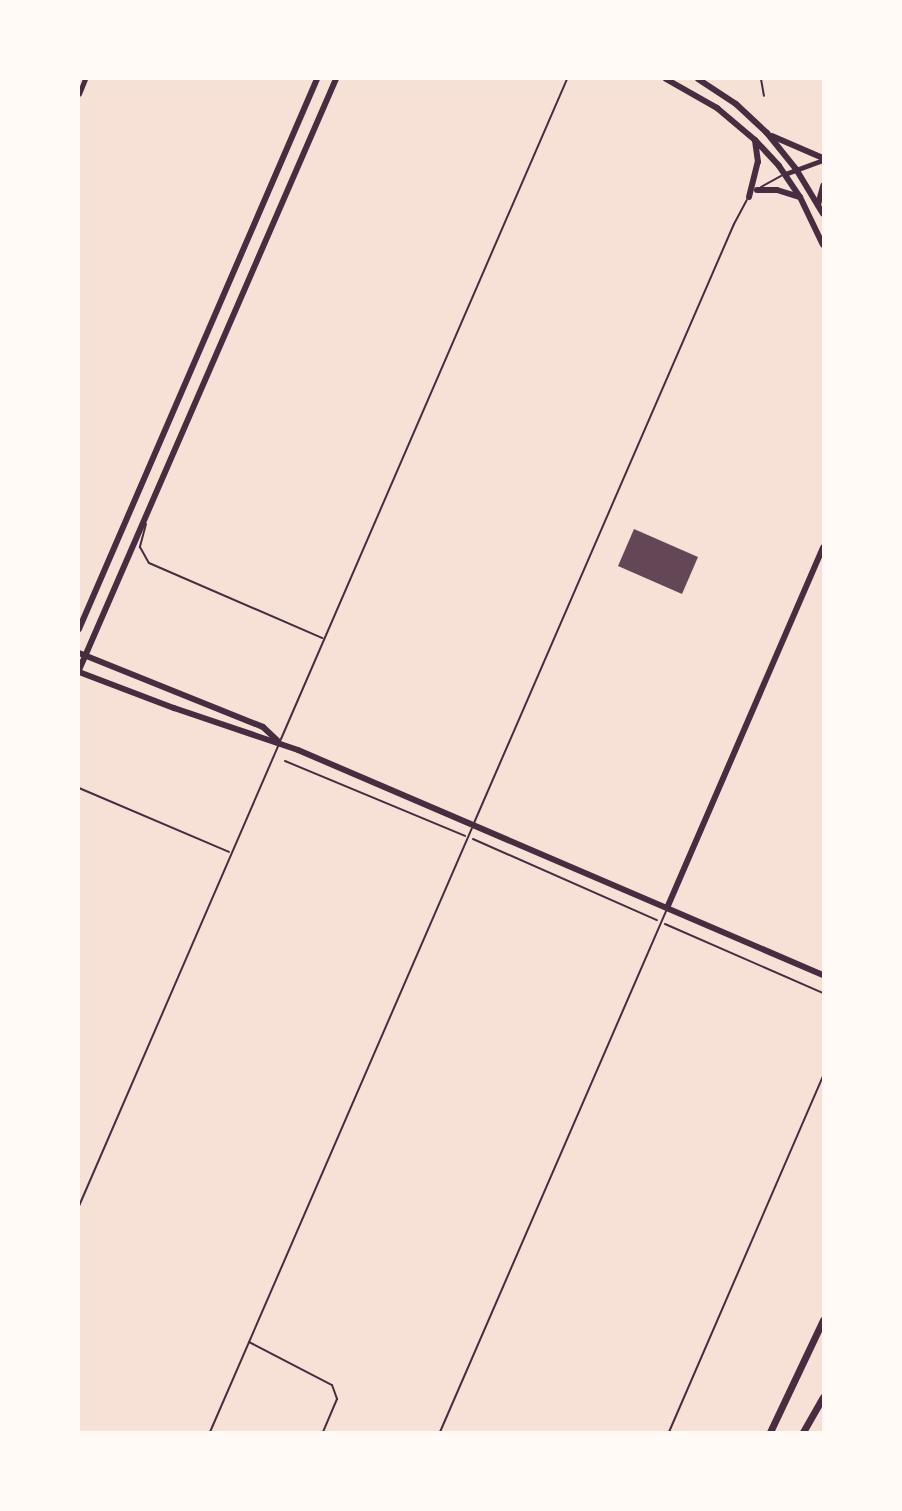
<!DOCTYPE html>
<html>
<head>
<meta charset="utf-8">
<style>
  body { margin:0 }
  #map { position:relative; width:902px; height:1511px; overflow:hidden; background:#f7e1d7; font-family:"Source Sans 3",sans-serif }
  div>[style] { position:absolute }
  .building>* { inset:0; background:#644757 }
  .path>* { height:2px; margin:-1px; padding:0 1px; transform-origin:1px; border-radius:1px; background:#4a2c40 }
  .service>* { height:2px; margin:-1px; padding:0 1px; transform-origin:1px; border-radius:1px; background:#4a2c40 }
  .minor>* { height:4.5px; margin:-2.25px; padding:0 2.25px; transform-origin:2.25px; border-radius:2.25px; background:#4a2c40 }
  .primary>* { height:6px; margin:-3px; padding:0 3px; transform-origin:3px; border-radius:3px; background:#4a2c40 }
  .motorway>* { height:7px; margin:-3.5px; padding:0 3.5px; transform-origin:3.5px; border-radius:3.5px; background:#4a2c40 }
  span { translate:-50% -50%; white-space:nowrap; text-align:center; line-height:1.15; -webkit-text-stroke:7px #fffaf5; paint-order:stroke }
  .frame { position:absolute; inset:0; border:80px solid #fffaf5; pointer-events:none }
</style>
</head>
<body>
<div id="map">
  <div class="building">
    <div style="clip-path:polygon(634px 529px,698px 557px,682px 594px,618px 566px)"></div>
  </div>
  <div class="path">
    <div style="left:285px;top:761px;width:195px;rotate:22.6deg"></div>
    <div style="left:473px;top:839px;width:201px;rotate:23.8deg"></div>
    <div style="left:665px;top:924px;width:172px;rotate:23.6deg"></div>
  </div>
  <div class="service">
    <div style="left:761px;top:79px;width:17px;rotate:80deg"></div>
    <div style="left:761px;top:187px;width:23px;rotate:-29deg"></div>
    <div style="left:146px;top:524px;width:24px;rotate:105deg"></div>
    <div style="left:140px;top:547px;width:18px;rotate:61deg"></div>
    <div style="left:149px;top:563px;width:189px;rotate:23.4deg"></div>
    <div style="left:281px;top:739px;width:719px;rotate:-66.57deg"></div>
    <div style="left:79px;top:788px;width:163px;rotate:23.1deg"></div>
    <div style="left:474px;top:823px;width:653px;rotate:-66.54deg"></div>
    <div style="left:734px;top:224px;width:27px;rotate:-62deg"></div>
    <div style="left:79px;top:1206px;width:503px;rotate:-66.59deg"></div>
    <div style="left:249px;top:1342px;width:93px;rotate:27.4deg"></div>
    <div style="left:332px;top:1385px;width:15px;rotate:70deg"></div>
    <div style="left:337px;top:1399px;width:36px;rotate:113deg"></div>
    <div style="left:210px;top:1432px;width:658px;rotate:-66.55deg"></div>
    <div style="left:440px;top:1432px;width:570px;rotate:-66.54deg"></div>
    <div style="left:669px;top:1432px;width:388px;rotate:-66.6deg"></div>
  </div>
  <div class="minor">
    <div style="left:79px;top:94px;width:16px;rotate:-68deg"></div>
    <div style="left:785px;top:174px;width:40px;rotate:-20.2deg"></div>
  </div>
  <div class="primary">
    <div style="left:666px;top:79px;width:59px;rotate:29.6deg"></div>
    <div style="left:717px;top:108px;width:50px;rotate:40.1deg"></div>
    <div style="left:755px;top:140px;width:35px;rotate:47deg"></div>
    <div style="left:779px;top:166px;width:37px;rotate:56deg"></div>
    <div style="left:800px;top:197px;width:53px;rotate:64.4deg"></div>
    <div style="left:698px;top:79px;width:45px;rotate:33.3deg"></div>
    <div style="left:736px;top:104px;width:42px;rotate:43.1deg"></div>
    <div style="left:767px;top:133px;width:46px;rotate:51.1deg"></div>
    <div style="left:796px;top:169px;width:52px;rotate:59deg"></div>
    <div style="left:772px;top:136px;width:56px;rotate:23.3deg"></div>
    <div style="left:757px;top:190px;width:20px"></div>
    <div style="left:777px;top:190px;width:24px;rotate:17deg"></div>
    <div style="left:749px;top:197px;width:36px;rotate:-76deg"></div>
    <div style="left:758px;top:162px;width:21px;rotate:-98deg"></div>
    <div style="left:818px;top:205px;width:20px;rotate:-75deg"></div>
    <div style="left:79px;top:629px;width:599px;rotate:-66.6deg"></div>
    <div style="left:79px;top:653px;width:198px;rotate:21.9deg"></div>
    <div style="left:263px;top:727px;width:21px;rotate:43deg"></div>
    <div style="left:79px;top:670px;width:644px;rotate:-66.5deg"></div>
    <div style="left:79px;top:672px;width:102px;rotate:20.8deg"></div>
    <div style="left:174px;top:708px;width:131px;rotate:18.7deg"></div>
    <div style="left:298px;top:750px;width:571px;rotate:23.2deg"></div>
    <div style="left:667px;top:908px;width:393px;rotate:-66.6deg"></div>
  </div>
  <div class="motorway">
    <div style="left:770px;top:1432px;width:124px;rotate:-64.7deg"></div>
    <div style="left:803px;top:1432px;width:40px;rotate:-60.3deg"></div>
  </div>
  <div class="frame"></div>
</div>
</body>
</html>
